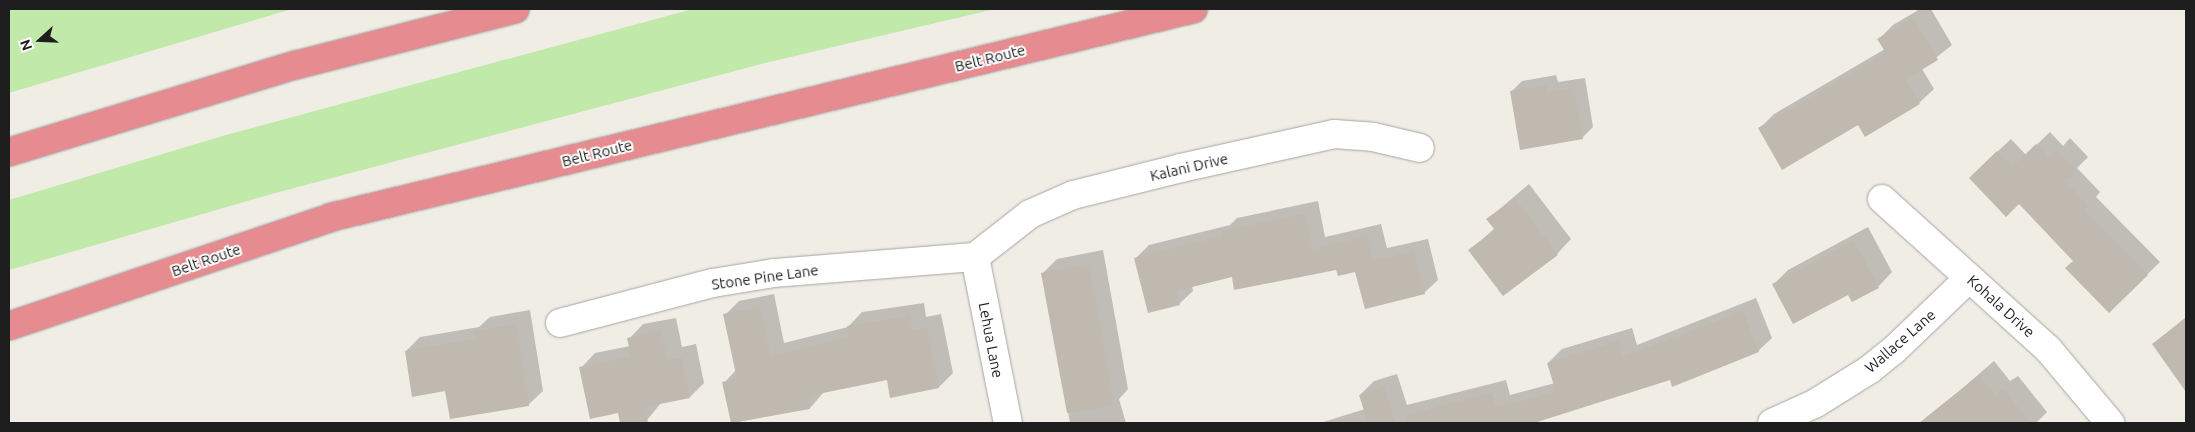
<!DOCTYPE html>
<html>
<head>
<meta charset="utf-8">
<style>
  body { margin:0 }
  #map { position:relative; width:2195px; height:432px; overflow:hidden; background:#efede4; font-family:Ubuntu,sans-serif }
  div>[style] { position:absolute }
  .grass>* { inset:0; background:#c0e9aa }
  .shadow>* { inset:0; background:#0003 }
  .building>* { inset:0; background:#bfb9b0 }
  .roads { filter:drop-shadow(0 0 1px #a5a5a5) drop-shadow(0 0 1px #a5a5a5) }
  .minor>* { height:28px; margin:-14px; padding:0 14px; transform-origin:14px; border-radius:14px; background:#fff }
  .motorway>* { height:28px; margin:-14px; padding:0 14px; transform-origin:14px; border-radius:14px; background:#e68c90 }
  span { translate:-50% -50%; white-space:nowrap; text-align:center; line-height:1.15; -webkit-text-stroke:4px #fff; paint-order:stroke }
  .street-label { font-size:15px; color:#1e1e1e }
  .frame { position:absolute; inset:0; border:10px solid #1e1e1e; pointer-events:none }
  .north { position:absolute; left:15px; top:15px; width:50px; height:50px; -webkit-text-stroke:4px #fff; paint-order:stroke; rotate:250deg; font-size:14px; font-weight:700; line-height:20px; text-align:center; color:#1e1e1e }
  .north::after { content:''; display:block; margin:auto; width:18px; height:22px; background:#1e1e1e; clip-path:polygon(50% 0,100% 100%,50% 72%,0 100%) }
</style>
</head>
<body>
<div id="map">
  <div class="grass">
    <div style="clip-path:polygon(9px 9px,292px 9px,9px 93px)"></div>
    <div style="clip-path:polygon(693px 9px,995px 9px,765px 63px,268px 195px,9px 270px,9px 200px,226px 135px)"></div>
  </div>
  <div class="shadow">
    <div style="clip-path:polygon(1920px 9px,1931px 9px,1952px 45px,1922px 69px,1934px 89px,1919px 103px,1859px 123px,1760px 128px,1774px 114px,1885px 49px,1879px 39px,1893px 25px)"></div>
    <div style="clip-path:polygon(1556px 75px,1558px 82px,1585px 78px,1593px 127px,1582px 138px,1512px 91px,1522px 81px)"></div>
    <div style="clip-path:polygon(2050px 132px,2063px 146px,2070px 138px,2088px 157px,2077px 168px,2100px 192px,2096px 197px,2160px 262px,2109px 312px,2074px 261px,1983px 165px,2011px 139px,2026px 155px)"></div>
    <div style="clip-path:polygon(1529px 184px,1571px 239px,1557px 254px,1470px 250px,1495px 228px,1488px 219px)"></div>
    <div style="clip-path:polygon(1318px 201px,1325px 237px,1381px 224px,1387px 248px,1428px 239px,1438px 280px,1424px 293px,1356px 270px,1337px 268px,1233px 276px,1192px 286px,1193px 291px,1179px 304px,1136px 258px,1149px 245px,1230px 225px,1237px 218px)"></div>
    <div style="clip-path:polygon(1868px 227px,1892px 272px,1878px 287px,1848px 293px,1774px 284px,1788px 270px)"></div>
    <div style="clip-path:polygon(1103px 250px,1128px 389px,1119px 399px,1126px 423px,1070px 423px,1043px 273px,1057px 259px)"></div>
    <div style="clip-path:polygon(774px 294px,784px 343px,848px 327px,862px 312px,924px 303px,926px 317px,941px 314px,953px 373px,939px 387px,888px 379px,824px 392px,810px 408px,732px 423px,724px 383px,736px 370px,725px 315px,739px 301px)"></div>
    <div style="clip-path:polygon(1756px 298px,1772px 338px,1758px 351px,1550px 417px,1527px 423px,1320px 423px,1365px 409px,1360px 395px,1374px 381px,1397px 374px,1407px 405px,1506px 380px,1510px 395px,1555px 383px,1548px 363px,1562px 349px,1632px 328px,1637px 345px)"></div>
    <div style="clip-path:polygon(530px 310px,543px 391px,528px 405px,446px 390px,406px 351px,420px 337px,479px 327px,490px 317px)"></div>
    <div style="clip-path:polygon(2186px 317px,2186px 390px,2153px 344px)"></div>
    <div style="clip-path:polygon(676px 318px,682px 347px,696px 344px,704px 383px,690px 397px,661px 403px,647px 420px,622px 423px,619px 412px,581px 368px,595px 353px,630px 346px,629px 339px,643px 324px)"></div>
    <div style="clip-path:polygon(1994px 361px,2010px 381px,2018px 376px,2047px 412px,2036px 423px,1944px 423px,1935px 412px)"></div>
  </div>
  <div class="building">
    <div style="clip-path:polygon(1913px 17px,1938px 60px,1905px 80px,1920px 104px,1865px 137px,1858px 125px,1782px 170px,1758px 128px,1886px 53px,1877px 39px)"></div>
    <div style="clip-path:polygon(1546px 85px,1547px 92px,1574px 88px,1583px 139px,1520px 150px,1510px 91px)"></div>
    <div style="clip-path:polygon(2036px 144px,2049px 158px,2056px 150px,2076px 171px,2065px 181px,2088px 206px,2084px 210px,2148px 275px,2109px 313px,2065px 268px,2073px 261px,2019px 204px,2006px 217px,1969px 178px,1997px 151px,2012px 167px)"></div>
    <div style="clip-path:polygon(1515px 198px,1558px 255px,1503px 296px,1468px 250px,1495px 230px,1486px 219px)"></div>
    <div style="clip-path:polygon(1305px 214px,1312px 250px,1368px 236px,1373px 261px,1414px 251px,1425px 294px,1365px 309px,1355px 272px,1338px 276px,1336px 270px,1234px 290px,1232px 277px,1176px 291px,1180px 305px,1148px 313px,1134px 258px,1223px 236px,1222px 231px)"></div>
    <div style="clip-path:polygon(1854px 241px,1879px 288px,1852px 302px,1848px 295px,1793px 324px,1772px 284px)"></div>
    <div style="clip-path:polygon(1089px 264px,1114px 405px,1067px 413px,1041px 273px)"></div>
    <div style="clip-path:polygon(760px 307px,770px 356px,849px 337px,847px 326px,910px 316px,912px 330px,927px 328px,939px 388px,890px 398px,887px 380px,808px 396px,810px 409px,731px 423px,722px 382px,737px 379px,723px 314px)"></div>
    <div style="clip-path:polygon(1743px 311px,1759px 352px,1672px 387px,1670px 380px,1534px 423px,1407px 423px,1406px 415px,1492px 393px,1496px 408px,1556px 392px,1547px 363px,1618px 341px,1623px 357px)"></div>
    <div style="clip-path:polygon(2186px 318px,2186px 392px,2152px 344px)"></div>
    <div style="clip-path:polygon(516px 324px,529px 406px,450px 419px,445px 391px,412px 397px,405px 351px,476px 339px,474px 331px)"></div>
    <div style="clip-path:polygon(661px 331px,667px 360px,682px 358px,690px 398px,645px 407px,648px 423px,620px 423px,618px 413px,590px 419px,579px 367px,631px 357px,627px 338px)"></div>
    <div style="clip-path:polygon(1979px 375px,1995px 395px,2003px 389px,2031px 423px,1919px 423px)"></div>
    <div style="clip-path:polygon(1384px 387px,1395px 423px,1368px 423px,1359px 395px)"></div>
  </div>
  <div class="roads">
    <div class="minor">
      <div style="left:1882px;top:199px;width:224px;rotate:42.1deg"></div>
      <div style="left:2048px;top:349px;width:97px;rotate:50deg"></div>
      <div style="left:975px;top:257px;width:70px;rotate:-38deg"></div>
      <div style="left:1030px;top:214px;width:47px;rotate:-23.8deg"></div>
      <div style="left:1073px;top:195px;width:111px;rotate:-14deg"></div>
      <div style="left:1181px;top:168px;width:157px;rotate:-12.5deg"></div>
      <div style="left:1334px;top:134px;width:39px;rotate:4deg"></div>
      <div style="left:1373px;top:137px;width:48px;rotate:13.2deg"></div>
      <div style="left:975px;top:257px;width:169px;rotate:78.8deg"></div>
      <div style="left:560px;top:323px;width:158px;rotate:-14.7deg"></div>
      <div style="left:713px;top:283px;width:62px;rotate:-9.3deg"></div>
      <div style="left:774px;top:273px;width:202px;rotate:-4.6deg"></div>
      <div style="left:1772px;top:423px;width:48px;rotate:-24.4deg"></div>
      <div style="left:1816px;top:403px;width:62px;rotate:-31.9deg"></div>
      <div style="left:1869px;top:370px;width:32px;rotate:-39deg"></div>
      <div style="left:1894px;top:350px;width:104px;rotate:-43.8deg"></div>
    </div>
    <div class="motorway">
      <div style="left:9px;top:152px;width:300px;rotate:-16.9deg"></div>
      <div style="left:296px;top:65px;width:226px;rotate:-14.3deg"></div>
      <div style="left:9px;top:326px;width:341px;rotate:-18.6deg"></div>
      <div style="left:332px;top:217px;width:886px;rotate:-13.58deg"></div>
    </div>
  </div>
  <div class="street-label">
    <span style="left:990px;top:58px;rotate:-14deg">Belt Route</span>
    <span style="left:597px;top:153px;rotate:-14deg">Belt Route</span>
    <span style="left:1189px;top:167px;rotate:-13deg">Kalani Drive</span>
    <span style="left:206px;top:260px;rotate:-19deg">Belt Route</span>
    <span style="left:765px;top:277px;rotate:-8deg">Stone Pine Lane</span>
    <span style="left:2001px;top:306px;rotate:42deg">Kohala Drive</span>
    <span style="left:991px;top:340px;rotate:79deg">Lehua Lane</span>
    <span style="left:1900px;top:341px;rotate:-41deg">Wallace Lane</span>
  </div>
  <div class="frame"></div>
  <div class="north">N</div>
</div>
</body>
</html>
